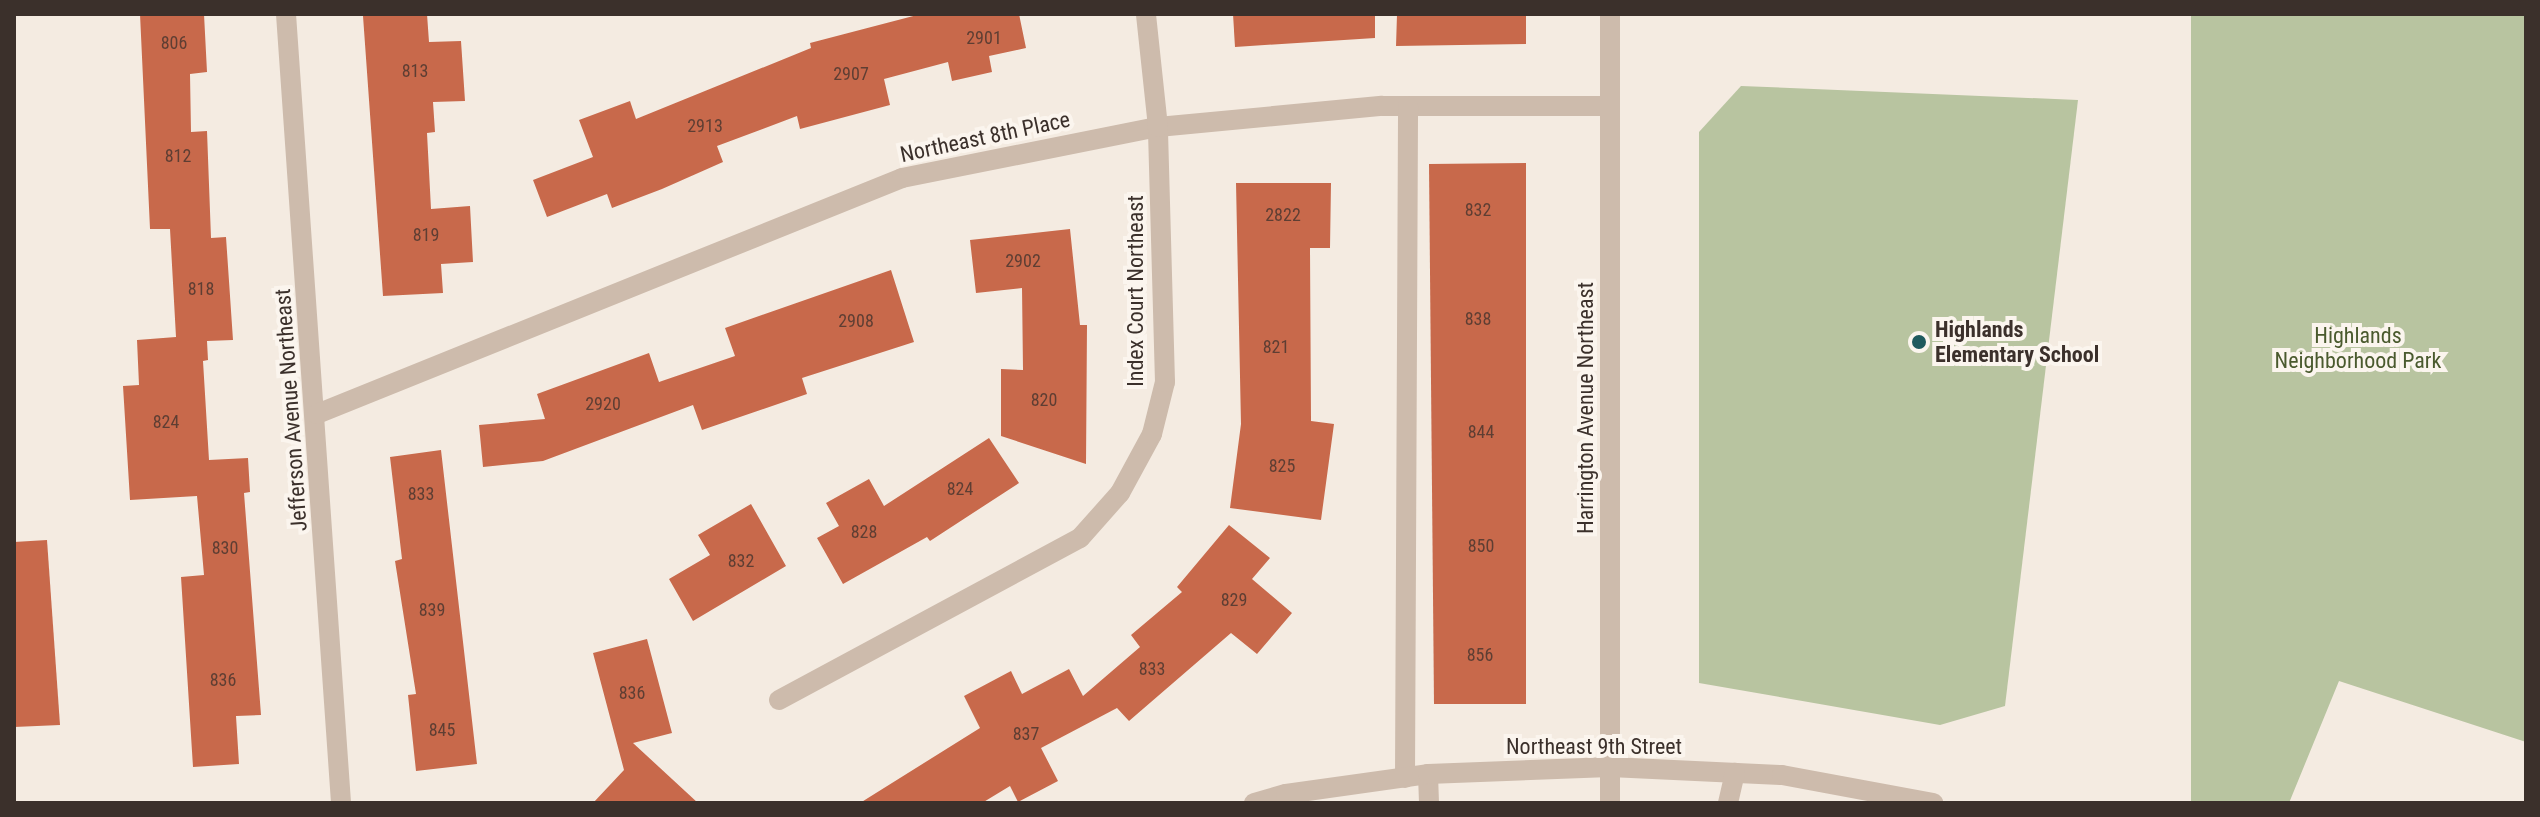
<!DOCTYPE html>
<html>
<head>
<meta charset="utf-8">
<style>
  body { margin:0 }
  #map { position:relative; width:2540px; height:817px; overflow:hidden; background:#f4ebe1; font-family:"Roboto Condensed",sans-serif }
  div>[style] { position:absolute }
  .green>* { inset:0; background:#b8c4a0 }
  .building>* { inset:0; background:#c8694b }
  .minor>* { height:20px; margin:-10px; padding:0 10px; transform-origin:10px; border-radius:10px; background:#cdbbac }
  .dots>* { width:22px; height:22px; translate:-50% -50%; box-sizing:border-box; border:4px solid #fbf5ee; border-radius:50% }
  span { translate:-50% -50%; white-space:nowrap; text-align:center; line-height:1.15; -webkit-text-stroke:8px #fbf5ee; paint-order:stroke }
  .number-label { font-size:18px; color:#5e3e33 }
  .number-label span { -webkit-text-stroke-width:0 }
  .street-label { font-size:22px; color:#3b302b }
  .poi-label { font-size:22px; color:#3b302b; font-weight:700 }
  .left { translate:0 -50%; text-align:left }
  .park-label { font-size:22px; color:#4a5a2e }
  .frame { position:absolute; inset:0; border:16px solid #3b302b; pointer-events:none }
</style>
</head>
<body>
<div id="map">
  <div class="green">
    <div style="clip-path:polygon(2191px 14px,2526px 14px,2526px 742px,2339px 681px,2289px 803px,2191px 803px)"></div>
    <div style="clip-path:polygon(1741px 86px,2078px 100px,2005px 706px,1940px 725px,1699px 683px,1699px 132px)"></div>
  </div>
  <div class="building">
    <div style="clip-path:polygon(140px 14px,204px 14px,207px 72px,190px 74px,191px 132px,207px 131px,211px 238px,226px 237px,233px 340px,207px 341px,208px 360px,203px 361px,209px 460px,248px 458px,250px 492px,244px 493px,261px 715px,236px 716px,239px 764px,193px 767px,181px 577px,204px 575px,197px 496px,130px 500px,123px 386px,139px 385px,137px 340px,176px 337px,170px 229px,150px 229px)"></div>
    <div style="clip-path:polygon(427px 14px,429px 42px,461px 41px,465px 101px,433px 102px,435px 132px,427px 133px,431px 209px,470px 206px,473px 262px,441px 264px,443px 293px,383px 296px,363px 16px)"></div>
    <div style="clip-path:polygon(921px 14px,1019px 14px,1026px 48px,989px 56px,992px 72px,952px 81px,948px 62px,884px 79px,890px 105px,800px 129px,797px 116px,717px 146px,723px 162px,662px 189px,612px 208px,607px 194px,547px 217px,533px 180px,593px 157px,579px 120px,630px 101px,636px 119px,811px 48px,810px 43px)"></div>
    <div style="clip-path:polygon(1233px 14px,1375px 14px,1375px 38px,1235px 47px)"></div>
    <div style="clip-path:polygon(1397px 14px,1526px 14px,1526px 44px,1396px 46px)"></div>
    <div style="clip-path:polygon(1526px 163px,1526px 704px,1434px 704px,1429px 164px)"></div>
    <div style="clip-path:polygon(1236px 183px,1331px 183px,1330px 248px,1310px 248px,1311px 421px,1334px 424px,1321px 520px,1230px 508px,1241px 424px)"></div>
    <div style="clip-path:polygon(1070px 229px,1080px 325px,1087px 325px,1086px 464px,1001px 436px,1001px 369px,1023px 370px,1022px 288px,976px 293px,970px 240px)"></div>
    <div style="clip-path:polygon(891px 270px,914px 342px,802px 378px,807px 394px,702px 430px,693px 405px,543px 461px,483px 467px,479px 425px,545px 419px,537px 394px,649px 353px,659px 382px,735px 356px,725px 328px)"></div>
    <div style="clip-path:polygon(989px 438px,1019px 483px,930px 541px,927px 537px,843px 584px,817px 538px,839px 526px,826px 503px,869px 479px,884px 506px)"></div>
    <div style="clip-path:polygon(441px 450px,477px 764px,416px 771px,408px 695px,416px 694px,395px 561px,402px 559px,390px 457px)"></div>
    <div style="clip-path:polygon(751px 504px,786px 566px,693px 621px,669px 579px,710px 555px,698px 535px)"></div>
    <div style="clip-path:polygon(1229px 525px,1270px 558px,1252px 579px,1292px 613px,1257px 654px,1231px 633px,1129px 721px,1117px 708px,1041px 748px,1058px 781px,1018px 802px,1010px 786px,982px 803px,860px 803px,980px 728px,964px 696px,1011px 671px,1022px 694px,1069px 669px,1083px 696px,1140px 647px,1131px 635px,1182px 592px,1177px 587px)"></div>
    <div style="clip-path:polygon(47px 540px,60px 725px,14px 727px,14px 542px)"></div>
    <div style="clip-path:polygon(647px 639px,672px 733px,633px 743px,698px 803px,593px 803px,624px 770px,593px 653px)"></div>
  </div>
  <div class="minor">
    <div style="left:286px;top:14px;width:791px;rotate:86.01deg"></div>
    <div style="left:317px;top:414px;width:631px;rotate:-21.97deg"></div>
    <div style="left:902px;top:178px;width:261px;rotate:-11.3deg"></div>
    <div style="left:1158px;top:127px;width:225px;rotate:-5.4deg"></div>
    <div style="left:1382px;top:106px;width:228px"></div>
    <div style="left:779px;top:700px;width:342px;rotate:-28.3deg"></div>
    <div style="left:1080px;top:538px;width:60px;rotate:-48.4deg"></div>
    <div style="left:1120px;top:493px;width:67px;rotate:-61.5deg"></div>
    <div style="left:1152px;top:434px;width:54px;rotate:-76deg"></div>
    <div style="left:1165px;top:382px;width:255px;rotate:-91.6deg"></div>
    <div style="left:1158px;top:127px;width:114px;rotate:-96.1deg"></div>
    <div style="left:1428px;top:774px;width:29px;rotate:88deg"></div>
    <div style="left:1405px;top:778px;width:672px;rotate:-89.74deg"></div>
    <div style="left:1254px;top:803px;width:33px;rotate:-16deg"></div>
    <div style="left:1286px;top:794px;width:143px;rotate:-8deg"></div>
    <div style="left:1428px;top:774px;width:182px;rotate:-2.2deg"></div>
    <div style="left:1610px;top:767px;width:172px;rotate:2.7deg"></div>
    <div style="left:1782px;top:775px;width:154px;rotate:10.5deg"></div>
    <div style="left:1610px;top:803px;width:789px;rotate:-90deg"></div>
    <div style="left:1728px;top:803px;width:31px;rotate:-77deg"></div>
  </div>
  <div class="dots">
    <div style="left:1919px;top:342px;background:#1f5a5e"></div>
  </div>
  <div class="number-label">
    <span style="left:984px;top:38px">2901</span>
    <span style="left:174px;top:43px">806</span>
    <span style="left:415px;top:71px">813</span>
    <span style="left:851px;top:74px">2907</span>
    <span style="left:705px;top:126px">2913</span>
    <span style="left:178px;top:156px">812</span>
    <span style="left:1478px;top:210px">832</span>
    <span style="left:1283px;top:215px">2822</span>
    <span style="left:426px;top:235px">819</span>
    <span style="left:1023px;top:261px">2902</span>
    <span style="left:201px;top:289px">818</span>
    <span style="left:1478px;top:319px">838</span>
    <span style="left:856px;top:321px">2908</span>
    <span style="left:1276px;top:347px">821</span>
    <span style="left:1044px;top:400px">820</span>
    <span style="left:603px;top:404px">2920</span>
    <span style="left:166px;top:422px">824</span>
    <span style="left:1481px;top:432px">844</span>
    <span style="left:1282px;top:466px">825</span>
    <span style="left:960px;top:489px">824</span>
    <span style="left:421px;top:494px">833</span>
    <span style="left:864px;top:532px">828</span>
    <span style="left:1481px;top:546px">850</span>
    <span style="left:225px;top:548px">830</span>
    <span style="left:741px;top:561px">832</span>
    <span style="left:1234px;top:600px">829</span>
    <span style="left:432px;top:610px">839</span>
    <span style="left:1480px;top:655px">856</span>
    <span style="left:1152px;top:669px">833</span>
    <span style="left:223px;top:680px">836</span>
    <span style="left:632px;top:693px">836</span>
    <span style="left:442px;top:730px">845</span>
    <span style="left:1026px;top:734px">837</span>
  </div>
  <div class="street-label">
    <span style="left:985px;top:137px;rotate:-12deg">Northeast 8th Place</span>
    <span style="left:1136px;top:291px;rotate:-90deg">Index Court Northeast</span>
    <span style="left:1586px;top:408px;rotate:-90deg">Harrington Avenue Northeast</span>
    <span style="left:291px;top:410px;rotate:-94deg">Jefferson Avenue Northeast</span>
    <span style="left:1594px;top:747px">Northeast 9th Street</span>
  </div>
  <div class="poi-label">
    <span class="left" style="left:1935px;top:342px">Highlands<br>Elementary School</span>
  </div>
  <div class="park-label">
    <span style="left:2358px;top:348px">Highlands<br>Neighborhood Park</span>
  </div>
  <div class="frame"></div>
</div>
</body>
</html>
